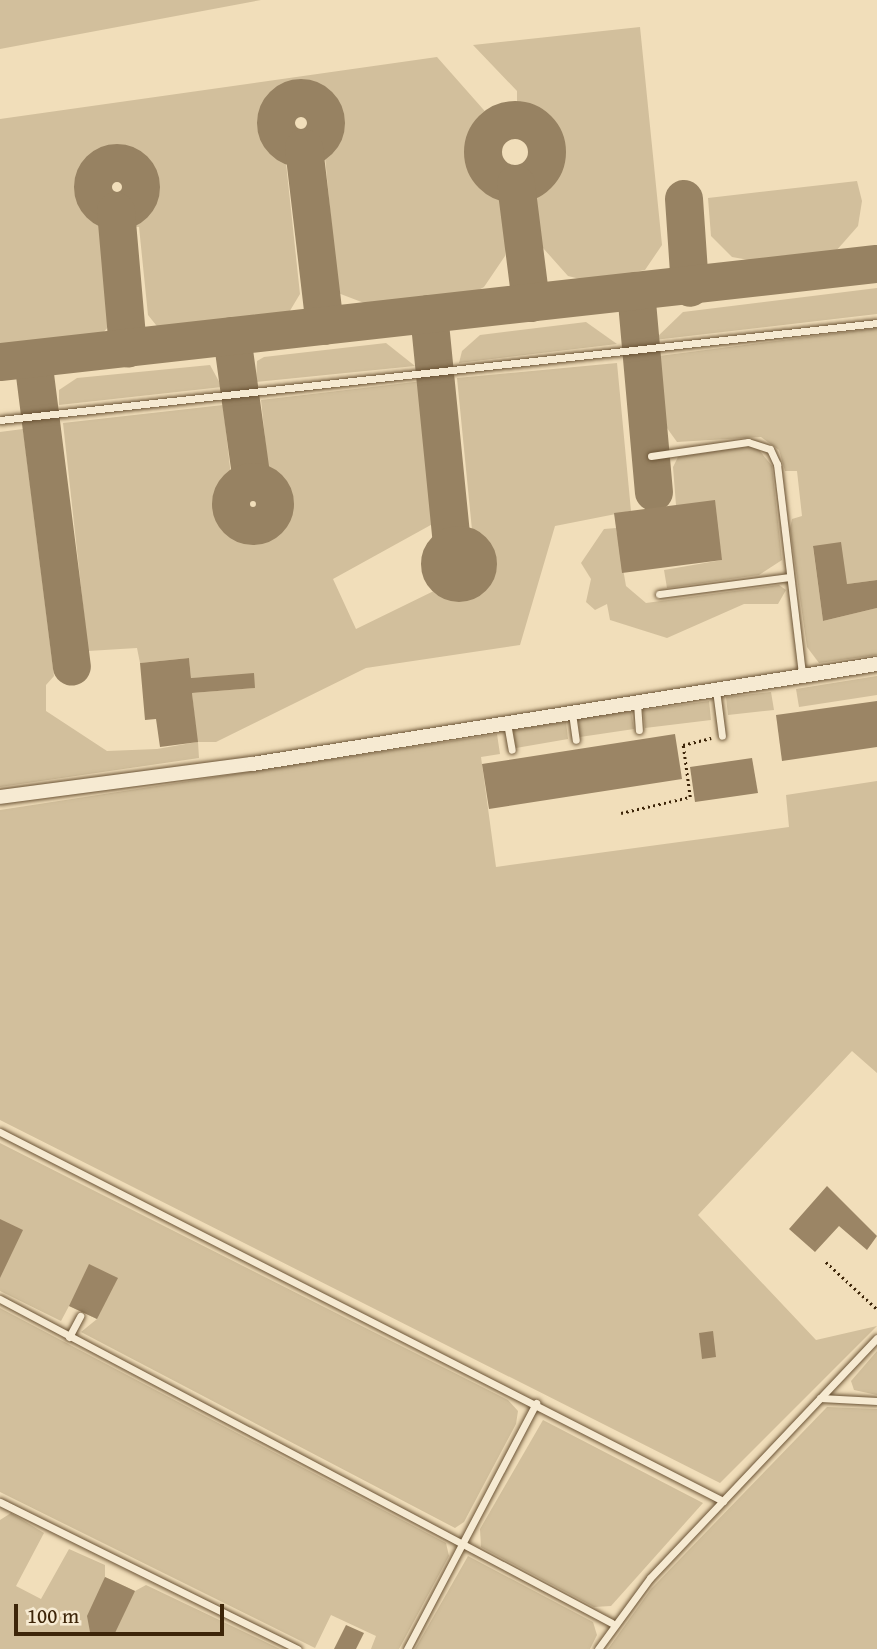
<!DOCTYPE html>
<html>
<head>
<meta charset="utf-8">
<style>
  body { margin:0 }
  #map { position:relative; width:877px; height:1649px; overflow:hidden; background:#f1deba; font-family:"Gentium Book Plus",serif }
  div>[style] { position:absolute }
  .green>* { inset:0; background:#d2bf9c }
  .taxiway>* { height:38px; margin:-19px; padding:0 19px; transform-origin:19px; border-radius:19px; background:#978262 }
  .taxiway>.ring { margin:-19px; padding:0; box-sizing:content-box; background:none; border:38px solid #978262; border-radius:50% }
  .building>* { inset:0; background:#9b8565 }
  .path>* { height:2.5px; margin-top:-1.25px; transform-origin:0; background:repeating-linear-gradient(90deg,#3d2509 0 2px,transparent 0 5.5px) }
  .roads { filter:drop-shadow(0 0 2px #6a5335) drop-shadow(0 0 2px #6a5335) }
  .lane>* { height:7px; margin:-3.5px; padding:0 3.5px; transform-origin:3.5px; border-radius:3.5px; background:#f6ead2 }
  .street>* { height:14px; margin:-7px; padding:0 7px; transform-origin:7px; border-radius:7px; background:#f6ead2 }
  span { translate:-50% -50%; white-space:nowrap; text-align:center; line-height:1.15; -webkit-text-stroke:7px #f6ead2; paint-order:stroke }
  .scale { position:absolute; left:14px; top:1604px; width:210px; height:32px; box-sizing:border-box; border:4px solid #3d2509; border-top:0; padding-left:9px; font-size:21px; line-height:24px; white-space:nowrap; color:#3d2509; -webkit-text-stroke:5px #f6ead2; paint-order:stroke }
</style>
</head>
<body>
<div id="map">
  <div class="green">
    <div style="clip-path:polygon(0 0,261px 0,0 49px)"></div>
    <div style="clip-path:polygon(640px 27px,662px 245px,645px 270px,588px 281px,568px 276px,535px 239px,529px 188px,550px 168px,553px 134px,538px 113px,517px 111px,517px 91px,473px 45px)"></div>
    <div style="clip-path:polygon(437px 57px,490px 117px,478px 130px,477px 165px,487px 181px,502px 188px,508px 230px,505px 256px,484px 287px,466px 297px,372px 306px,338px 293px,325px 157px,337px 129px,336px 113px,327px 95px,290px 83px,267px 119px,267px 134px,286px 163px,300px 294px,288px 314px,160px 330px,148px 315px,139px 227px,133px 227px,151px 196px,150px 172px,130px 154px,107px 148px,91px 160px,81px 185px,85px 202px,109px 229px,103px 231px,110px 325px,100px 336px,0 349px,0 119px)"></div>
    <div style="clip-path:polygon(857px 181px,862px 201px,858px 226px,836px 251px,749px 260px,732px 257px,711px 236px,708px 198px)"></div>
    <div style="clip-path:polygon(877px 288px,877px 314px,654px 340px,683px 312px)"></div>
    <div style="clip-path:polygon(586px 322px,617px 344px,459px 363px,462px 351px,480px 335px)"></div>
    <div style="clip-path:polygon(877px 328px,877px 580px,847px 584px,813px 547px,823px 621px,877px 608px,877px 655px,819px 663px,807px 647px,790px 529px,792px 519px,802px 516px,797px 471px,785px 471px,779px 450px,761px 437px,677px 442px,667px 428px,656px 367px,659px 356px)"></div>
    <div style="clip-path:polygon(386px 343px,415px 366px,256px 382px,257px 361px,264px 357px)"></div>
    <div style="clip-path:polygon(617px 363px,631px 511px,555px 526px,520px 645px,366px 668px,216px 742px,198px 742px,199px 758px,0 787px,0 432px,23px 429px,54px 676px,46px 685px,46px 711px,107px 751px,157px 749px,197px 742px,192px 693px,254px 688px,254px 674px,191px 678px,189px 658px,140px 663px,137px 648px,88px 651px,63px 423px,223px 405px,231px 476px,221px 490px,223px 517px,247px 540px,273px 529px,284px 504px,275px 470px,268px 467px,261px 400px,423px 381px,438px 521px,333px 579px,356px 629px,442px 587px,464px 593px,483px 579px,487px 564px,473px 540px,457px 378px)"></div>
    <div style="clip-path:polygon(210px 365px,222px 387px,59px 405px,59px 390px,77px 378px)"></div>
    <div style="clip-path:polygon(755px 445px,772px 466px,782px 560px,759px 575px,667px 588px,664px 570px,722px 560px,676px 505px,673px 467px,678px 457px)"></div>
    <div style="clip-path:polygon(616px 528px,626px 586px,646px 603px,779px 585px,786px 590px,778px 604px,744px 604px,667px 638px,610px 620px,607px 604px,595px 610px,586px 602px,591px 579px,581px 563px,604px 529px)"></div>
    <div style="clip-path:polygon(877px 676px,877px 695px,799px 707px,796px 689px)"></div>
    <div style="clip-path:polygon(771px 692px,774px 710px,728px 715px,726px 697px)"></div>
    <div style="clip-path:polygon(709px 701px,711px 720px,645px 728px,643px 710px)"></div>
    <div style="clip-path:polygon(631px 711px,634px 729px,580px 737px,578px 719px)"></div>
    <div style="clip-path:polygon(566px 722px,568px 739px,516px 748px,513px 730px)"></div>
    <div style="clip-path:polygon(497px 734px,500px 754px,481px 757px,496px 867px,789px 827px,786px 795px,877px 781px,877px 1073px,852px 1051px,698px 1215px,816px 1340px,877px 1326px,720px 1483px,0 1120px,0 810px)"></div>
    <div style="clip-path:polygon(0 1143px,508px 1400px,518px 1411px,516px 1424px,464px 1522px,455px 1528px,81px 1332px,97px 1319px,69px 1306px,61px 1321px,0 1291px)"></div>
    <div style="clip-path:polygon(0 1308px,446px 1543px,449px 1556px,399px 1649px,371px 1649px,376px 1636px,331px 1615px,315px 1648px,0 1492px)"></div>
    <div style="clip-path:polygon(877px 1351px,877px 1395px,854px 1390px,851px 1381px)"></div>
    <div style="clip-path:polygon(827px 1407px,877px 1409px,877px 1649px,608px 1649px,651px 1589px)"></div>
    <div style="clip-path:polygon(543px 1420px,703px 1503px,611px 1606px,594px 1607px,481px 1547px,480px 1529px)"></div>
    <div style="clip-path:polygon(11px 1513px,44px 1533px,16px 1586px,41px 1599px,69px 1549px,105px 1565px,105px 1577px,135px 1591px,146px 1585px,280px 1649px,0 1649px,0 1520px)"></div>
    <div style="clip-path:polygon(468px 1556px,593px 1622px,597px 1635px,590px 1649px,415px 1649px)"></div>
  </div>
  <div class="taxiway">
    <div class="ring" style="left:276px;top:98px;width:12px;height:12px"></div>
    <div class="ring" style="left:483px;top:120px;width:26px;height:26px"></div>
    <div style="left:304px;top:148px;width:179px;rotate:83.3deg"></div>
    <div class="ring" style="left:93px;top:163px;width:10px;height:10px"></div>
    <div style="left:516px;top:184px;width:120px;rotate:82.8deg"></div>
    <div style="left:684px;top:199px;width:89px;rotate:86.1deg"></div>
    <div style="left:116px;top:211px;width:138px;rotate:85deg"></div>
    <div style="left:636px;top:291px;width:202px;rotate:84.9deg"></div>
    <div style="left:429px;top:314px;width:233px;rotate:84.3deg"></div>
    <div style="left:232px;top:336px;width:147px;rotate:82.2deg"></div>
    <div style="left:33px;top:359px;width:310px;rotate:82.8deg"></div>
    <div style="left:0;top:362px;width:882px;rotate:-6.38deg"></div>
    <div class="ring" style="left:231px;top:482px;width:6px;height:6px"></div>
    <div class="ring" style="left:440px;top:545px;width:0;height:0"></div>
  </div>
  <div class="building">
    <div style="clip-path:polygon(715px 500px,722px 560px,622px 573px,614px 513px)"></div>
    <div style="clip-path:polygon(841px 542px,847px 584px,877px 580px,877px 608px,823px 621px,813px 546px)"></div>
    <div style="clip-path:polygon(189px 658px,191px 678px,254px 673px,255px 688px,192px 693px,198px 742px,160px 747px,156px 719px,145px 720px,140px 663px)"></div>
    <div style="clip-path:polygon(877px 701px,877px 747px,782px 761px,776px 715px)"></div>
    <div style="clip-path:polygon(675px 734px,682px 779px,489px 809px,482px 764px)"></div>
    <div style="clip-path:polygon(752px 758px,758px 793px,695px 802px,690px 767px)"></div>
    <div style="clip-path:polygon(827px 1186px,877px 1236px,867px 1250px,839px 1226px,815px 1252px,789px 1229px)"></div>
    <div style="clip-path:polygon(0 1219px,23px 1230px,0 1278px)"></div>
    <div style="clip-path:polygon(89px 1264px,118px 1278px,97px 1319px,69px 1306px)"></div>
    <div style="clip-path:polygon(713px 1331px,716px 1357px,702px 1359px,699px 1333px)"></div>
    <div style="clip-path:polygon(105px 1577px,135px 1591px,115px 1633px,101px 1636px,90px 1632px,87px 1616px)"></div>
    <div style="clip-path:polygon(346px 1625px,364px 1633px,356px 1649px,334px 1649px)"></div>
  </div>
  <div class="path">
    <div style="left:621px;top:813px;width:71px;rotate:-13.1deg"></div>
    <div style="left:690px;top:797px;width:52px;rotate:-97.7deg"></div>
    <div style="left:683px;top:745px;width:29px;rotate:-14deg"></div>
    <div style="left:826px;top:1262px;width:69px;rotate:42.7deg"></div>
  </div>
  <div class="roads">
    <div class="lane">
      <div style="left:0;top:420px;width:882px;rotate:-6.31deg"></div>
      <div style="left:651px;top:456px;width:98px;rotate:-8.2deg"></div>
      <div style="left:748px;top:442px;width:23px;rotate:18deg"></div>
      <div style="left:770px;top:449px;width:17px;rotate:65deg"></div>
      <div style="left:777px;top:464px;width:212px;rotate:83.2deg"></div>
      <div style="left:659px;top:594px;width:132px;rotate:-7.4deg"></div>
      <div style="left:716px;top:690px;width:46px;rotate:82.6deg"></div>
      <div style="left:637px;top:703px;width:27px;rotate:86deg"></div>
      <div style="left:572px;top:713px;width:27px;rotate:82deg"></div>
      <div style="left:507px;top:723px;width:27px;rotate:80deg"></div>
      <div style="left:0;top:1132px;width:812px;rotate:27.04deg"></div>
      <div style="left:0;top:1299px;width:692px;rotate:27.9deg"></div>
      <div style="left:69px;top:1337px;width:24px;rotate:-62deg"></div>
      <div style="left:820px;top:1398px;width:57px;rotate:3deg"></div>
      <div style="left:0;top:1502px;width:332px;rotate:26.3deg"></div>
      <div style="left:407px;top:1649px;width:278px;rotate:-62.3deg"></div>
      <div style="left:598px;top:1649px;width:88px;rotate:-53.8deg"></div>
      <div style="left:650px;top:1578px;width:330px;rotate:-46.6deg"></div>
    </div>
    <div class="street">
      <div style="left:0;top:797px;width:254px;rotate:-7.5deg"></div>
      <div style="left:252px;top:764px;width:633px;rotate:-9.09deg"></div>
    </div>
  </div>
  <div class="scale">100 m</div>
</div>
</body>
</html>
